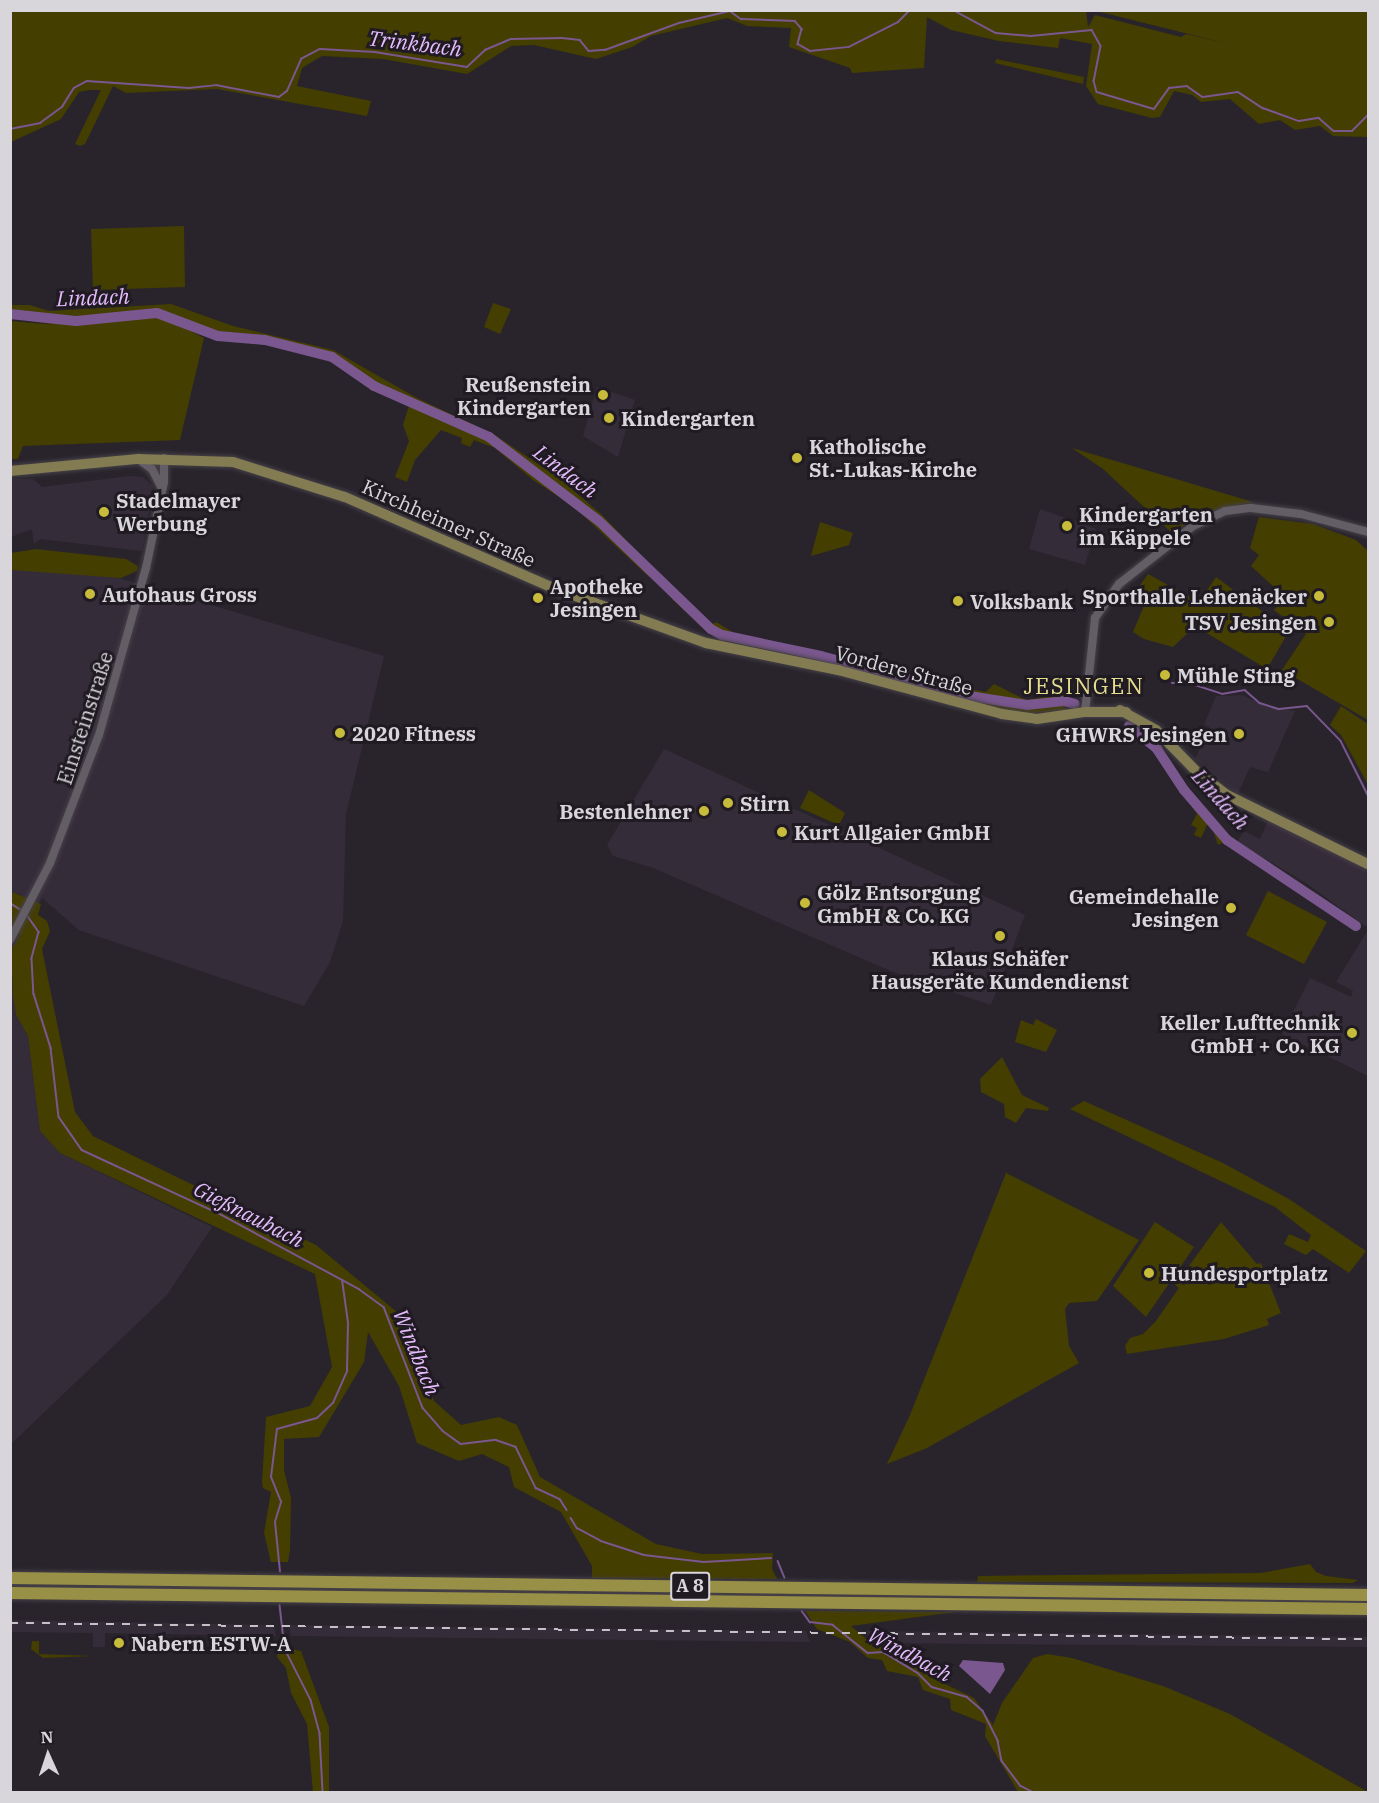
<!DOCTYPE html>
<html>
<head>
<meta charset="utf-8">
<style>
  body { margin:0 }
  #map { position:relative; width:1379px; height:1803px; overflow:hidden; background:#29242c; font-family:"IBM Plex Serif",serif }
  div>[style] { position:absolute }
  .built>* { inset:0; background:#352c3a }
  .green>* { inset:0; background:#443e00 }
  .water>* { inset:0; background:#7a578e }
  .stream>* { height:1.5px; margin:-0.75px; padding:0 0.75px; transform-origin:0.75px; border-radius:0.75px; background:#7a578e }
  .river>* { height:10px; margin:-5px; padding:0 5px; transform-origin:5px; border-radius:5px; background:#7a578e }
  .roads { filter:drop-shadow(0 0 2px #464148) drop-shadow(0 0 2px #464148) }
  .minor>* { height:8px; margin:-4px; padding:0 4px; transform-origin:4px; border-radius:4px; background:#635d66 }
  .major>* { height:10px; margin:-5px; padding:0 5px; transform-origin:5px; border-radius:5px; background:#837c53 }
  .highway>* { height:12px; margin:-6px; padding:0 6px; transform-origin:6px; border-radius:6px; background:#989046 }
  .rail>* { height:1.5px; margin-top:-0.75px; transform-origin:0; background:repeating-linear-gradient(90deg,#c5c1c7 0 8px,transparent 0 16px) }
  .dots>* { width:16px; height:16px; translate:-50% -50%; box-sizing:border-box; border:3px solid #201b23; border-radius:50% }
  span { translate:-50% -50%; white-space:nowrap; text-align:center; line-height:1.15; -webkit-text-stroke:6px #201b23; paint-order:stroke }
  .shield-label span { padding:2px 4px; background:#201b23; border:2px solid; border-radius:4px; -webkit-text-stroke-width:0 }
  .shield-label { font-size:18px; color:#d9d6db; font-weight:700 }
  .poi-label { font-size:20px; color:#d9d6db; font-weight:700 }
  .right { translate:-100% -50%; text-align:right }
  .left { translate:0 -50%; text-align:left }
  .street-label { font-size:20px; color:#d9d6db }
  .water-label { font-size:21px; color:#e5bcfd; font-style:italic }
  .quarter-label { font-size:22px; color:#e5de8f; letter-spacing:1.5px }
  .frame { position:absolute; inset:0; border:12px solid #d9d6db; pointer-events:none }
  .north { position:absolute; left:18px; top:1725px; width:60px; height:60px; -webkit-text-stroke:4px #201b23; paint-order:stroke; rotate:357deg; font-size:16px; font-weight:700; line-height:24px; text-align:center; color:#d9d6db }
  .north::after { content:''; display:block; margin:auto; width:21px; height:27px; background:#d9d6db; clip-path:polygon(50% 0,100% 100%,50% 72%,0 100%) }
</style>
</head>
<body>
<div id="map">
  <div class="built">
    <div style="clip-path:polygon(597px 387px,635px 400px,618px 457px,583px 436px)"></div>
    <div style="clip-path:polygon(129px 476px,143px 477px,153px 486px,142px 551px,40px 539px,34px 544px,32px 529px,11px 537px,11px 479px,33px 479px,42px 487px)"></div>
    <div style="clip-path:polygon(1040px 509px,1096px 529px,1085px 565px,1029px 549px)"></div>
    <div style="clip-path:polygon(21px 568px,109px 575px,384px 656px,346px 814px,343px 921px,330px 962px,304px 1006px,79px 930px,42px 898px,11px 950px,10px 928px,27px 898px,11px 891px,11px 570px)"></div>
    <div style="clip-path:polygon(1242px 695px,1267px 707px,1295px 711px,1268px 772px,1250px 767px,1238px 794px,1195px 759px,1210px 727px,1204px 725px,1216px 696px)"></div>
    <div style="clip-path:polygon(664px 749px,1025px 915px,991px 1005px,893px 972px,651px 867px,613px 856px,607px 845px)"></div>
    <div style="clip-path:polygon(1268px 821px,1337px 852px,1368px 871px,1368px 928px,1306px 883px,1237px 842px,1244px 831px,1260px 839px)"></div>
    <div style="clip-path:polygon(1368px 930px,1368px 1076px,1282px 1034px,1310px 978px,1351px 997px,1353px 991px,1336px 982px)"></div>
    <div style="clip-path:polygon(10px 968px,16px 1015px,28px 1036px,40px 1131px,60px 1153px,212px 1227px,167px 1295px,11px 1444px)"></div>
    <div style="clip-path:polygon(11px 1620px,274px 1625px,276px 1636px,105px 1633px,105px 1647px,93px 1647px,93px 1633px,11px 1632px)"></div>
    <div style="clip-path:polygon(289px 1625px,806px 1631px,810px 1642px,291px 1636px)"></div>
    <div style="clip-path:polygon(866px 1631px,1368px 1637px,1368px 1647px,871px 1643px)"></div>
  </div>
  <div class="green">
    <div style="clip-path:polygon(1086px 10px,1088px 27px,1095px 15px,1181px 37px,1186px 34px,1229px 44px,1096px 11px,1368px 11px,1367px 137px,1333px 136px,1320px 126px,1295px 130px,1280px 120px,1259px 124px,1230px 99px,1201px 102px,1192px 95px,1174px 91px,1160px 117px,1152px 118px,1098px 104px,1086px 86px,1092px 44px,1060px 38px,1058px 48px,999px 41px,951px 30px,927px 17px,924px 68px,852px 73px,850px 68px,789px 47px,791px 28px,747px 26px,727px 18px,651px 36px,632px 47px,596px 59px,534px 45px,511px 46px,467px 74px,383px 59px,322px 56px,302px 68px,297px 86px,371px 101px,367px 116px,217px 89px,126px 93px,113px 86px,85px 144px,80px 146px,75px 144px,101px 90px,89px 90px,79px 92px,61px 119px,11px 142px,11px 11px)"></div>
    <div style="clip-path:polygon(996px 59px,1084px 77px,1083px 84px,995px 63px)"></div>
    <div style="clip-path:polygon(184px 226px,185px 287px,93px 290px,91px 229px)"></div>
    <div style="clip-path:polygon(493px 303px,511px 309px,500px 334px,484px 327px)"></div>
    <div style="clip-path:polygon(171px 304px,233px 326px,333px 350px,415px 397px,495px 435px,560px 479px,601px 514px,656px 571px,649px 577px,573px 506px,533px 480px,495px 448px,474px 440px,470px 447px,461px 443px,462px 438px,441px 430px,415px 460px,407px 482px,395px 477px,409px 441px,403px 425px,409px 406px,378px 391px,330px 359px,263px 341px,215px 339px,177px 324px,204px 338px,180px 440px,23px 446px,18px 459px,11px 459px,11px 321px,57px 325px,11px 318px,11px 305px,30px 305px,49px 311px)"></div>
    <div style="clip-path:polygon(1072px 448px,1253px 502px,1217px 509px,1171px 532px,1103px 469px)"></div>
    <div style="clip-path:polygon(1259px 517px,1313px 524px,1356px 540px,1368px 551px,1368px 720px,1282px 670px,1306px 634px,1274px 610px,1285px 597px,1251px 566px,1259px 555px,1250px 548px)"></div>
    <div style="clip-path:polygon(820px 522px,853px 533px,849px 545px,811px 556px)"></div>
    <div style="clip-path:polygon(36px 549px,126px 559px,138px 566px,137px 571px,121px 578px,11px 570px,11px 553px)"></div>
    <div style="clip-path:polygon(1148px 574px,1199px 602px,1216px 577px,1289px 631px,1267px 669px,1195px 626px,1173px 647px,1144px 639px,1133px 632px,1146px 601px,1133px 595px)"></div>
    <div style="clip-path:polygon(678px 593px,711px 625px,716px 622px,736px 634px,731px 640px,710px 634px,672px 599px)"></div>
    <div style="clip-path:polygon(746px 639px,896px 667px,895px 675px,814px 653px,813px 658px,750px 646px)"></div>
    <div style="clip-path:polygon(917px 683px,945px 691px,951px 685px,986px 692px,994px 684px,1026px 700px,1065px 694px,1065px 710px,1022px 714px,919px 689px)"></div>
    <div style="clip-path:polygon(1341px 706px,1368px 724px,1368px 785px,1341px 735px,1330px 725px)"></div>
    <div style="clip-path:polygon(1139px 734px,1156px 751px,1183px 791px,1226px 841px,1218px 845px,1212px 827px,1207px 825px,1201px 838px,1194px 835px,1197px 828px,1191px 825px,1197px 814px,1154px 752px,1137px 737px)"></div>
    <div style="clip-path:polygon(809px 790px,845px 813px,839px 825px,800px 808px)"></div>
    <div style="clip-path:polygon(10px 891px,41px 904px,38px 915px,47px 921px,50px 931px,42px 949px,75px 1112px,93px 1136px,316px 1245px,398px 1313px,434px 1401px,461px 1425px,499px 1417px,517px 1425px,540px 1477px,656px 1544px,702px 1554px,773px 1553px,772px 1569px,777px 1579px,592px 1578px,592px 1566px,561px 1512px,514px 1487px,509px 1467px,482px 1454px,459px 1461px,417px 1443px,399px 1386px,368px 1332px,364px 1362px,319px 1437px,284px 1439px,284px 1470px,291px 1498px,290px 1550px,288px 1562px,271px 1562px,264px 1533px,271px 1492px,263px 1488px,262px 1482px,266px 1417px,310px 1406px,332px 1367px,315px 1274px,60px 1153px,40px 1131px,28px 1036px,16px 1015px,13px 995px,11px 950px,20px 935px,11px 928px)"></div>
    <div style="clip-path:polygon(1268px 891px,1327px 922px,1304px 964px,1246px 935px)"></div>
    <div style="clip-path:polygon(1036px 1019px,1057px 1030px,1046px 1052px,1015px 1042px,1021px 1020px,1033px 1025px)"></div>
    <div style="clip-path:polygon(1002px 1057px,1022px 1095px,1049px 1108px,1048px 1111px,1026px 1108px,1016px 1123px,1005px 1117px,1004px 1104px,981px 1092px,980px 1079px)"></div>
    <div style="clip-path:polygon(1084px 1101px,1223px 1163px,1289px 1199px,1366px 1251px,1349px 1273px,1313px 1249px,1306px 1255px,1284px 1244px,1289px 1234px,1308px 1242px,1311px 1235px,1275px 1207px,1070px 1109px)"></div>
    <div style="clip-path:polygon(1006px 1173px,1139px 1240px,1097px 1301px,1069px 1303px,1065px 1309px,1069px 1346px,1079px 1363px,927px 1448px,887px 1464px,910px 1415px)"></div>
    <div style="clip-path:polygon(1155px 1222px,1194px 1247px,1146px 1317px,1113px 1286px)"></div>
    <div style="clip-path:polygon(1221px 1222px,1257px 1264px,1261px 1263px,1281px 1313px,1267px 1319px,1269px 1325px,1224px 1339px,1127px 1354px,1125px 1346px,1130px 1338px,1143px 1334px,1156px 1321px,1179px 1288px,1175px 1285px)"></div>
    <div style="clip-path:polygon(1310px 1564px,1316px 1572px,1326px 1576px,1358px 1580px,1353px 1583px,977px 1582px,978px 1576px,1261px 1573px)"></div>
    <div style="clip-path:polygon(805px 1611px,955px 1612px,851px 1626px,871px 1643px,900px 1655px,941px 1682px,974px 1698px,993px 1725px,1002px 1703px,1033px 1658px,1047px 1654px,1072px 1658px,1163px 1686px,1230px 1714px,1368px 1792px,1018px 1792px,985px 1736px,986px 1724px,951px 1710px,950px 1699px,923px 1690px,918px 1677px,887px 1671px,882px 1660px,868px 1658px,850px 1642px,817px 1629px)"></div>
    <div style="clip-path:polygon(32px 1641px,39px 1641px,39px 1654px,94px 1656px,43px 1658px,31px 1649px)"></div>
    <div style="clip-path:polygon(286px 1648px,301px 1651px,329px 1727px,329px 1792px,313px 1792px,307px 1724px,291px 1693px,286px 1668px,277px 1657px,278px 1651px)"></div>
  </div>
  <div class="water">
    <div style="clip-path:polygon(963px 1660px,1003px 1663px,1005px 1670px,990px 1694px,959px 1666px)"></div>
  </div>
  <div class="stream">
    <div style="left:953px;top:10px;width:49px;rotate:28.1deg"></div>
    <div style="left:996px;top:33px;width:35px;rotate:5deg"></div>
    <div style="left:1031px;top:36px;width:61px;rotate:-5.6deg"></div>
    <div style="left:1092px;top:30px;width:18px;rotate:61deg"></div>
    <div style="left:1101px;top:46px;width:36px;rotate:101deg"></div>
    <div style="left:1094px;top:81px;width:11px;rotate:75deg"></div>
    <div style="left:1097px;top:92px;width:59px;rotate:16.6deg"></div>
    <div style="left:1154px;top:109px;width:26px;rotate:-54deg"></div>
    <div style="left:1169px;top:88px;width:18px;rotate:-6deg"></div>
    <div style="left:1187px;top:86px;width:19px;rotate:35deg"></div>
    <div style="left:1203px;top:97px;width:35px;rotate:-8deg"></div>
    <div style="left:1238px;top:92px;width:30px;rotate:33deg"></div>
    <div style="left:1263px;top:108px;width:38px;rotate:20deg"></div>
    <div style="left:1299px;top:121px;width:20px;rotate:-9deg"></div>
    <div style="left:1319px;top:118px;width:20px;rotate:41deg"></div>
    <div style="left:1334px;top:131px;width:18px"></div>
    <div style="left:1352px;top:131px;width:23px;rotate:-45deg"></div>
    <div style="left:10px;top:129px;width:31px;rotate:-11deg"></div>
    <div style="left:40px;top:123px;width:27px;rotate:-36deg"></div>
    <div style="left:62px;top:107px;width:22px;rotate:-58deg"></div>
    <div style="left:74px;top:88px;width:15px;rotate:-28deg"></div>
    <div style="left:87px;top:81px;width:102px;rotate:3.9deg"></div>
    <div style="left:189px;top:88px;width:27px;rotate:-6deg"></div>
    <div style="left:216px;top:85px;width:64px;rotate:10.8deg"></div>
    <div style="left:279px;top:97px;width:10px;rotate:-37deg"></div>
    <div style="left:287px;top:91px;width:35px;rotate:-66deg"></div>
    <div style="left:301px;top:59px;width:21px;rotate:-28deg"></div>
    <div style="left:320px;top:49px;width:55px;rotate:3.1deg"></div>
    <div style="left:375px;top:52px;width:93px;rotate:9.3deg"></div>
    <div style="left:467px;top:67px;width:25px;rotate:-43deg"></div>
    <div style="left:485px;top:50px;width:28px;rotate:-23deg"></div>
    <div style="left:511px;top:39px;width:51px;rotate:-1.1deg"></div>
    <div style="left:562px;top:38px;width:18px;rotate:6deg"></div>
    <div style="left:580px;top:40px;width:14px;rotate:51deg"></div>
    <div style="left:589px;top:51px;width:16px;rotate:-4deg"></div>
    <div style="left:605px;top:50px;width:79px;rotate:-20deg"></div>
    <div style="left:679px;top:23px;width:52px;rotate:-13.2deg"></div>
    <div style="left:730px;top:11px;width:14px;rotate:36deg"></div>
    <div style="left:741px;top:19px;width:54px;rotate:2.1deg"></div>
    <div style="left:795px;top:21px;width:11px;rotate:49deg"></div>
    <div style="left:802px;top:29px;width:16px;rotate:105deg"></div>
    <div style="left:798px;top:44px;width:14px;rotate:30deg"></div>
    <div style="left:810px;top:51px;width:39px;rotate:-6deg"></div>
    <div style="left:849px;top:47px;width:55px;rotate:-27deg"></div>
    <div style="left:898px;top:22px;width:17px;rotate:-45deg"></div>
    <div style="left:1172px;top:683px;width:14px;rotate:-4deg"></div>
    <div style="left:1186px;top:682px;width:38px;rotate:18deg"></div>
    <div style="left:1222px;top:694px;width:23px;rotate:-10deg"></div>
    <div style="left:1245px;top:690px;width:20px;rotate:41deg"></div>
    <div style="left:1260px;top:703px;width:20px;rotate:18deg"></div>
    <div style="left:1279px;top:709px;width:28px;rotate:-6deg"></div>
    <div style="left:1307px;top:706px;width:49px;rotate:45.8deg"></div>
    <div style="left:1341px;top:741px;width:60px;rotate:63.4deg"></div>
    <div style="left:10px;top:903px;width:13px;rotate:32deg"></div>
    <div style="left:27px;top:915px;width:21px;rotate:55deg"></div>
    <div style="left:39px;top:932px;width:28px;rotate:105deg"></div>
    <div style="left:32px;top:959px;width:35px;rotate:87deg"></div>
    <div style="left:34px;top:994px;width:57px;rotate:72.5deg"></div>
    <div style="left:51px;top:1048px;width:69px;rotate:83.4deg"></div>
    <div style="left:59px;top:1117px;width:40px;rotate:55.1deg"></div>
    <div style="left:82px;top:1150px;width:150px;rotate:24.9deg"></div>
    <div style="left:218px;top:1213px;width:160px;rotate:28.3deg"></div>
    <div style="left:359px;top:1289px;width:31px;rotate:36deg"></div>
    <div style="left:384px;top:1307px;width:108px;rotate:68.9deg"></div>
    <div style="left:423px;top:1408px;width:30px;rotate:49deg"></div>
    <div style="left:443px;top:1431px;width:22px;rotate:36deg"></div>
    <div style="left:461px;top:1444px;width:35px;rotate:-7deg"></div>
    <div style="left:496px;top:1440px;width:21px;rotate:19deg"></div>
    <div style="left:516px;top:1447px;width:46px;rotate:64deg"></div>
    <div style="left:536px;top:1488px;width:26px;rotate:25deg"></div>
    <div style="left:560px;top:1499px;width:13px;rotate:58deg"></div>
    <div style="left:571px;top:1518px;width:12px;rotate:59deg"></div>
    <div style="left:577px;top:1528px;width:27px;rotate:28deg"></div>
    <div style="left:601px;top:1541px;width:45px;rotate:18deg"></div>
    <div style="left:644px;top:1555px;width:60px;rotate:6.7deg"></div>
    <div style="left:704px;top:1562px;width:67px;rotate:-3.4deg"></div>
    <div style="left:778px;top:1561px;width:18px;rotate:68deg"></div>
    <div style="left:280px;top:1572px;width:50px;rotate:-95.7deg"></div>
    <div style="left:275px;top:1522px;width:21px;rotate:-73deg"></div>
    <div style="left:281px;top:1502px;width:27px;rotate:-112deg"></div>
    <div style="left:271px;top:1477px;width:48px;rotate:-82.9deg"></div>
    <div style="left:277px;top:1429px;width:41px;rotate:-15.4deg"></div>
    <div style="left:317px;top:1418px;width:22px;rotate:-43deg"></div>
    <div style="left:333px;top:1403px;width:35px;rotate:-66deg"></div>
    <div style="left:347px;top:1371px;width:48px;rotate:-88.8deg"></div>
    <div style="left:348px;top:1323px;width:43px;rotate:-97.9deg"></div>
    <div style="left:280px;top:1605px;width:44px;rotate:83.5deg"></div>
    <div style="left:285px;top:1649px;width:57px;rotate:63deg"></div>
    <div style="left:311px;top:1700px;width:35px;rotate:75deg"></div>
    <div style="left:320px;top:1734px;width:58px;rotate:87deg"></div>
    <div style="left:802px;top:1611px;width:14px;rotate:54deg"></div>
    <div style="left:810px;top:1622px;width:23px;rotate:7deg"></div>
    <div style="left:833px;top:1625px;width:45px;rotate:38.7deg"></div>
    <div style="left:868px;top:1653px;width:15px;rotate:-4deg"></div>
    <div style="left:883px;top:1652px;width:41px;rotate:31deg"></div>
    <div style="left:918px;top:1673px;width:20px;rotate:45deg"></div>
    <div style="left:932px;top:1687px;width:36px;rotate:16deg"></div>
    <div style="left:967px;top:1697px;width:21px;rotate:41deg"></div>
    <div style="left:983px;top:1711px;width:34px;rotate:63deg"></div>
    <div style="left:998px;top:1741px;width:20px;rotate:79deg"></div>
    <div style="left:1002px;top:1761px;width:31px;rotate:53deg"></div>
    <div style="left:1021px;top:1786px;width:13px;rotate:27deg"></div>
  </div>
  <div class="river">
    <div style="left:10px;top:314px;width:66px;rotate:6.1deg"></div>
    <div style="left:76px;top:321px;width:81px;rotate:-5.6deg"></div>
    <div style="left:157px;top:313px;width:65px;rotate:20.7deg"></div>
    <div style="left:218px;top:336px;width:47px;rotate:4.9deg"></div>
    <div style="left:265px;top:340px;width:69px;rotate:14.2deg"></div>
    <div style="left:332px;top:357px;width:51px;rotate:34.6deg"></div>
    <div style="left:374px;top:386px;width:126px;rotate:23.9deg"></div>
    <div style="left:489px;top:437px;width:138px;rotate:37.4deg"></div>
    <div style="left:599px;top:521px;width:156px;rotate:44deg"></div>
    <div style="left:711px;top:629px;width:13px;rotate:29deg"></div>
    <div style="left:722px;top:635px;width:101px;rotate:12deg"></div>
    <div style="left:821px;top:656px;width:159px;rotate:14.9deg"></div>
    <div style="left:975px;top:697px;width:53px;rotate:8.7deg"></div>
    <div style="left:1027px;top:705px;width:37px;rotate:-6deg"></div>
    <div style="left:1064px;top:701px;width:11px;rotate:15deg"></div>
    <div style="left:1129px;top:726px;width:36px;rotate:39deg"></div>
    <div style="left:1157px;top:749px;width:49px;rotate:56.6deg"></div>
    <div style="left:1184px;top:790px;width:66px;rotate:49.3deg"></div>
    <div style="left:1227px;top:840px;width:155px;rotate:33.7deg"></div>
  </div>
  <div class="roads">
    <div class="minor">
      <div style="left:138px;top:459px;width:17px;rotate:36deg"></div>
      <div style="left:152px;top:469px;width:20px;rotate:63deg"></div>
      <div style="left:1085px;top:712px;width:95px;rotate:-83.9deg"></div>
      <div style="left:1095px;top:618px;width:42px;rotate:-54.8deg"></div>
      <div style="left:1119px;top:584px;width:94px;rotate:-38.1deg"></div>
      <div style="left:1193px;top:526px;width:35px;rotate:-25deg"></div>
      <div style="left:1225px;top:511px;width:26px;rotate:-7deg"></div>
      <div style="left:1251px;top:508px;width:50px;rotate:6.8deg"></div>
      <div style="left:1301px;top:514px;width:69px;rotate:15deg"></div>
      <div style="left:10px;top:940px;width:87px;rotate:-62.5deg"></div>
      <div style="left:50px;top:863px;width:137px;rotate:-69.1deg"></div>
      <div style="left:99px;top:735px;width:173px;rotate:-74.3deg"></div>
      <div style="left:146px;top:568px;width:88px;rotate:-78.2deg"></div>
      <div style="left:164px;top:482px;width:24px;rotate:-90deg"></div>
    </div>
    <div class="major">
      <div style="left:10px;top:471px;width:129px;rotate:-5.4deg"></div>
      <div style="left:138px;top:459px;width:95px;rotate:1.8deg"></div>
      <div style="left:233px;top:462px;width:117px;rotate:17.4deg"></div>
      <div style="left:345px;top:497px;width:227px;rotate:23.6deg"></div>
      <div style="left:553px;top:588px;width:163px;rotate:19.8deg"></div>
      <div style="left:706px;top:643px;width:135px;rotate:11.6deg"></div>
      <div style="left:838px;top:670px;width:170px;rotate:15deg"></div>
      <div style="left:1002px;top:714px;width:35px;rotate:8deg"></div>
      <div style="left:1037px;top:719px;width:49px;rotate:-8.3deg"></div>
      <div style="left:1085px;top:712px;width:41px"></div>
      <div style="left:1120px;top:710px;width:41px;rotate:29.1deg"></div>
      <div style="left:1156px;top:730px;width:60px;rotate:45.7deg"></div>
      <div style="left:1198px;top:773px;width:39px;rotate:37deg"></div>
      <div style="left:1229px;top:796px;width:155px;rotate:26.1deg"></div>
    </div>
    <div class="highway">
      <div style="left:10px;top:1578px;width:1358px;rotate:0.72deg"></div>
      <div style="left:10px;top:1593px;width:1358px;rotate:0.68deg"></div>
    </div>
  </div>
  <div class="rail">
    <div style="left:10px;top:1623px;width:1358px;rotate:0.68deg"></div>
  </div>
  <div class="dots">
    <div style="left:603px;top:395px;background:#c7bb3b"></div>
    <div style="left:609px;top:418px;background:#c7bb3b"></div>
    <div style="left:797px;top:458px;background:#c7bb3b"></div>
    <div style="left:104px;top:512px;background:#c7bb3b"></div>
    <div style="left:1067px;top:526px;background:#c7bb3b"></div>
    <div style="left:90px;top:594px;background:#c7bb3b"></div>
    <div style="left:1319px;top:596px;background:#c7bb3b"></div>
    <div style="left:538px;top:598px;background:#c7bb3b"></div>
    <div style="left:958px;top:601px;background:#c7bb3b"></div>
    <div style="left:1329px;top:622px;background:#c7bb3b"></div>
    <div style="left:1165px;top:675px;background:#c7bb3b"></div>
    <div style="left:340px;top:733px;background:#c7bb3b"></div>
    <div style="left:1239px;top:734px;background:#c7bb3b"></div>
    <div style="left:728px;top:803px;background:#c7bb3b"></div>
    <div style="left:704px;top:811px;background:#c7bb3b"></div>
    <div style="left:782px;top:832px;background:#c7bb3b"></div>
    <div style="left:805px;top:903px;background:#c7bb3b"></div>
    <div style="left:1231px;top:908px;background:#c7bb3b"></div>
    <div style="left:1000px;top:936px;background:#c7bb3b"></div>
    <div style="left:1352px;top:1033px;background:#c7bb3b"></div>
    <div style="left:1149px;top:1273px;background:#c7bb3b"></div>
    <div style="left:119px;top:1643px;background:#c7bb3b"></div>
  </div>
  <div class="shield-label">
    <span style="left:690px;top:1586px">A 8</span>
  </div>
  <div class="poi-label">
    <span class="right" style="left:591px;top:396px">Reußenstein<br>Kindergarten</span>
    <span class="left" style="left:621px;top:418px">Kindergarten</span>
    <span class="left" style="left:809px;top:458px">Katholische<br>St.-Lukas-Kirche</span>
    <span class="left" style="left:116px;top:512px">Stadelmayer<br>Werbung</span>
    <span class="left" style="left:1079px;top:526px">Kindergarten<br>im Käppele</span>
    <span class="left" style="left:550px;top:598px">Apotheke<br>Jesingen</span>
    <span class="left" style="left:102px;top:594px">Autohaus Gross</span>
    <span class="right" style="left:1307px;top:596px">Sporthalle Lehenäcker</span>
    <span class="left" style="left:970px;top:601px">Volksbank</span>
    <span class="right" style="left:1317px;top:622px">TSV Jesingen</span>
    <span class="left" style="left:1177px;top:675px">Mühle Sting</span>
    <span class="left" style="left:352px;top:733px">2020 Fitness</span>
    <span class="right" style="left:1227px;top:734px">GHWRS Jesingen</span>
    <span class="left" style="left:740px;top:803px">Stirn</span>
    <span class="right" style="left:692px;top:811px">Bestenlehner</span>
    <span class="left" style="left:794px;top:832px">Kurt Allgaier GmbH</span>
    <span class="left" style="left:817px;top:904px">Gölz Entsorgung<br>GmbH &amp; Co. KG</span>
    <span class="right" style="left:1219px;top:908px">Gemeindehalle<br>Jesingen</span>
    <span style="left:1000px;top:970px">Klaus Schäfer<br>Hausgeräte Kundendienst</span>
    <span class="right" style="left:1340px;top:1034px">Keller Lufttechnik<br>GmbH + Co. KG</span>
    <span class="left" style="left:1161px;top:1273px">Hundesportplatz</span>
    <span class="left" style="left:131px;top:1643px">Nabern ESTW-A</span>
  </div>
  <div class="street-label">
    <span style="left:449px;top:523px;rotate:24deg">Kirchheimer Straße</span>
    <span style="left:904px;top:670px;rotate:15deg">Vordere Straße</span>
    <span style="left:85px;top:718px;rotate:-72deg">Einsteinstraße</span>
  </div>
  <div class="water-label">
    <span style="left:415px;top:43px;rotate:7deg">Trinkbach</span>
    <span style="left:93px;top:297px;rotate:-2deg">Lindach</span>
    <span style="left:566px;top:471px;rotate:37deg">Lindach</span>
    <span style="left:1221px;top:799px;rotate:48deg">Lindach</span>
    <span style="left:249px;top:1214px;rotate:27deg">Gießnaubach</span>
    <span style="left:417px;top:1352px;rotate:68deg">Windbach</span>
    <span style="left:910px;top:1654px;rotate:28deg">Windbach</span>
  </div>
  <div class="quarter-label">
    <span style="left:1084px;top:686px">JESINGEN</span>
  </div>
  <div class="frame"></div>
  <div class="north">N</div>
</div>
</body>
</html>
